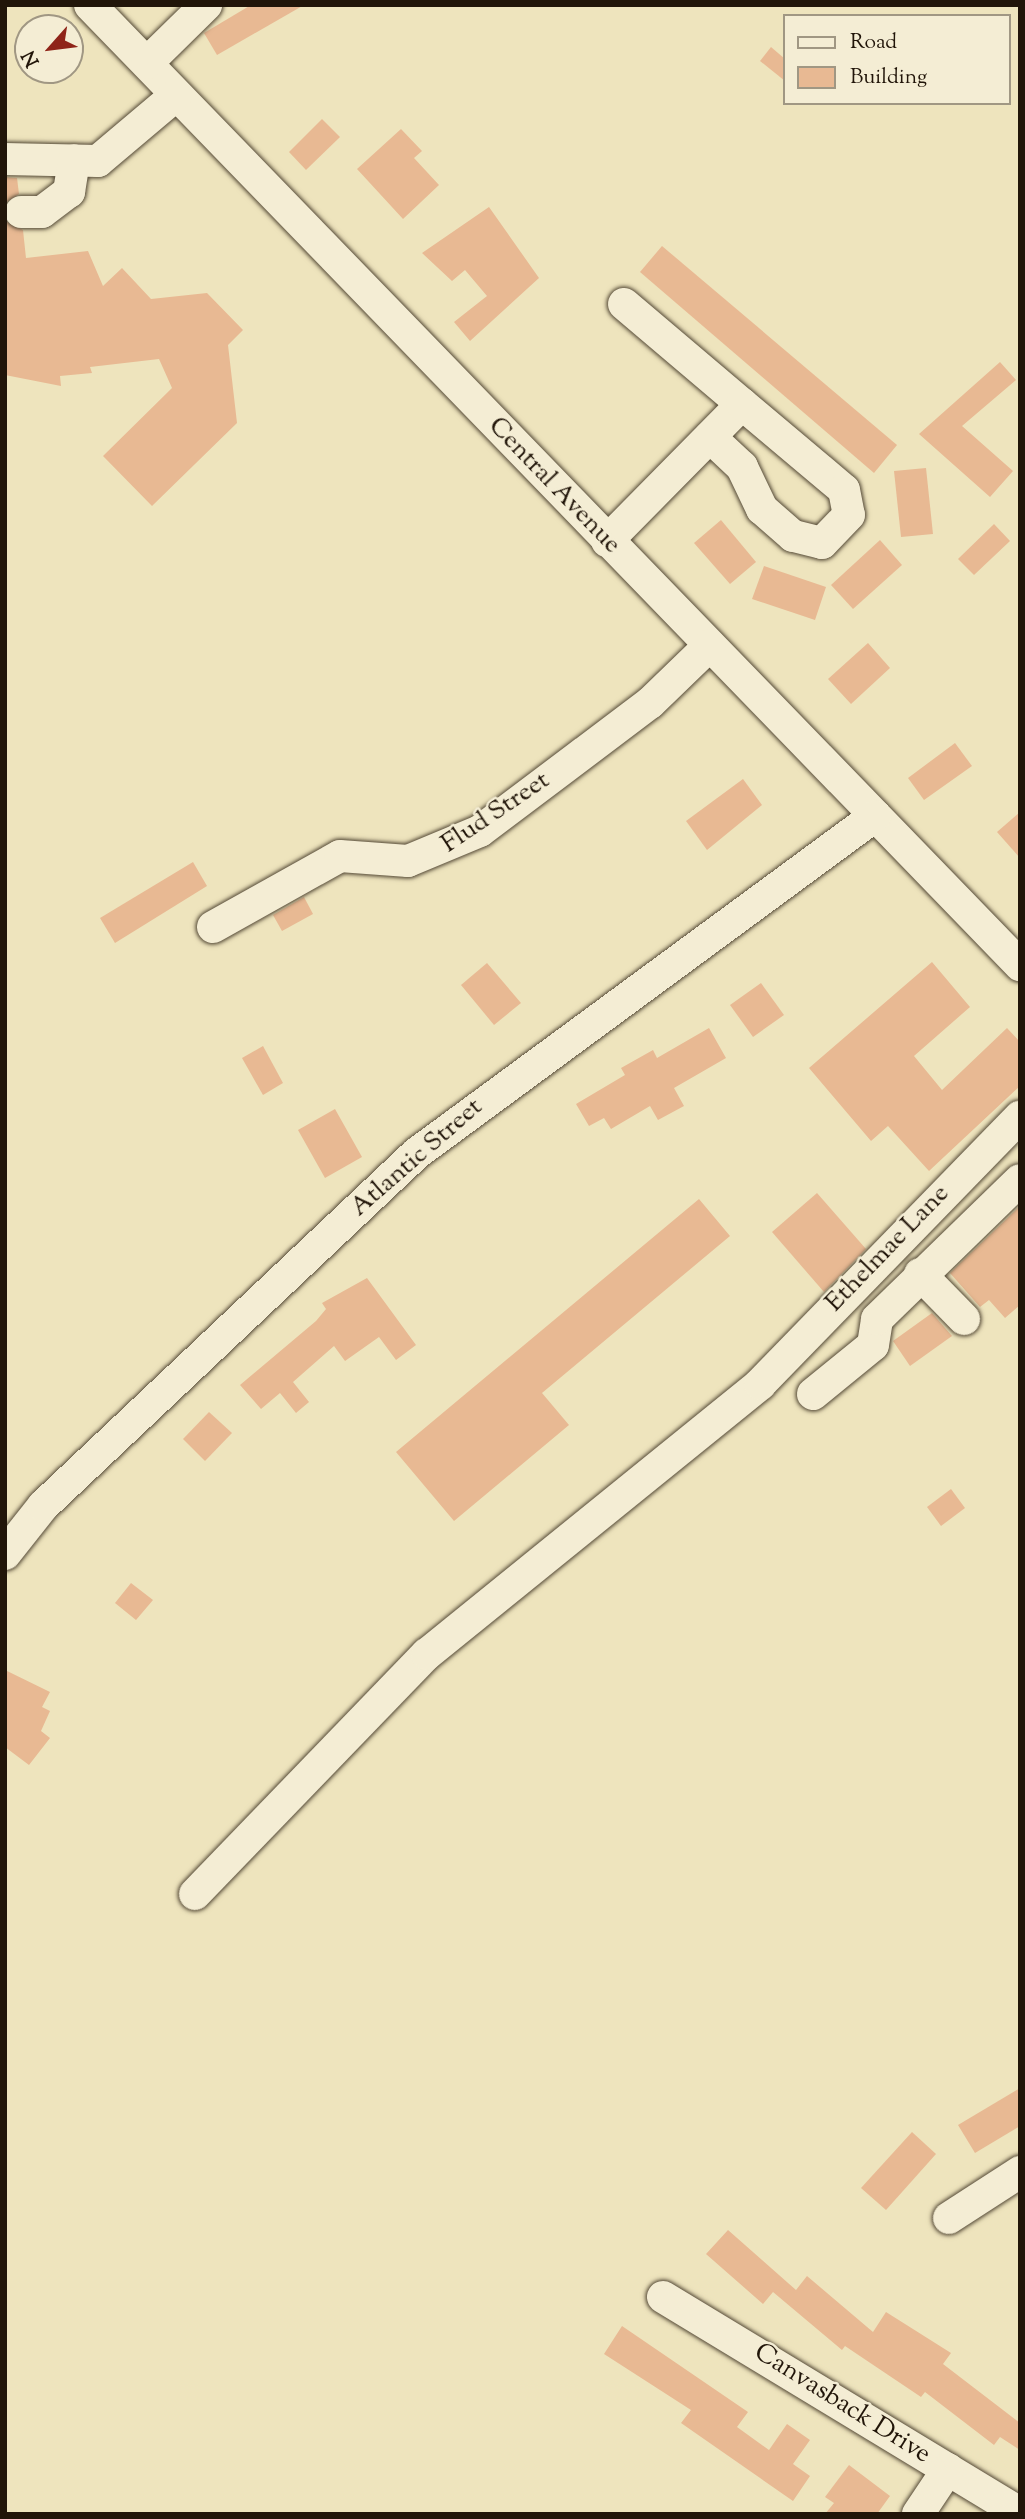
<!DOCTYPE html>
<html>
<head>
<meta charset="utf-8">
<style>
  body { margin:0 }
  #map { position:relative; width:1025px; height:2519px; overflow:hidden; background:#eee4bd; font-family:"Sorts Mill Goudy",serif }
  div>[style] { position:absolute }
  .building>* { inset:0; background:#e8b993 }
  .roads { filter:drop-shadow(0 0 2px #544936) drop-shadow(0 0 2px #544936) }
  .minor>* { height:32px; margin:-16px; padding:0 16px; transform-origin:16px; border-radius:16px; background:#f4edd4 }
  span { translate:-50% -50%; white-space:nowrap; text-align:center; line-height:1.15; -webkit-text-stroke:5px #f4edd4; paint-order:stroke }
  .street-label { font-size:26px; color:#211509 }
  .frame { position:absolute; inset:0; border:7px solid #211509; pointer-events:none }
  .legend { position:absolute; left:783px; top:14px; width:228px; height:91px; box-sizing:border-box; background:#f4edd4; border:2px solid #a09783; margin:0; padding:9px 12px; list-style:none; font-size:21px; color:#211509 }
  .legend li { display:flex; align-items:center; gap:14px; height:35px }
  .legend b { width:35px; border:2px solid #a09783 }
  .north { position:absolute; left:14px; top:14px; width:70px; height:70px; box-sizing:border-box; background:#f4edd4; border:2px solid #a09783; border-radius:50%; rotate:242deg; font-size:19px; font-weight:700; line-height:28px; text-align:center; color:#211509 }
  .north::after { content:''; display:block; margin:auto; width:24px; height:32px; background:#8f2418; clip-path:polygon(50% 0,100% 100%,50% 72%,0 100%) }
</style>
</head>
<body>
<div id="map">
  <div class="building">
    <div style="clip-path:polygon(251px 5px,304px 5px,217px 55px,204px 33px)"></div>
    <div style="clip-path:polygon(771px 47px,785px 59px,785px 81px,760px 61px)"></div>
    <div style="clip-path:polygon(322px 119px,340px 137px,306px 170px,289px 152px)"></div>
    <div style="clip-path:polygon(401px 129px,422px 151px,414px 158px,439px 185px,403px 219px,357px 169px)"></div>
    <div style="clip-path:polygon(5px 177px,17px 178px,19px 194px,5px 203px)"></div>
    <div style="clip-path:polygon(489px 207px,539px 278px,470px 341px,454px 322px,487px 296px,465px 270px,452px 281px,422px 253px)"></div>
    <div style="clip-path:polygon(5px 221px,23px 230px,26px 258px,88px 251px,103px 286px,122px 268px,151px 299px,207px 293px,243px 330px,228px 345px,237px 423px,152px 506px,103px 456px,172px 388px,159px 359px,90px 367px,92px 373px,60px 376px,61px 386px,5px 375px)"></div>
    <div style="clip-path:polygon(662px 246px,897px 445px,874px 473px,640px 272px)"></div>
    <div style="clip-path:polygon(1000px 362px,1016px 380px,962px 426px,1013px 471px,990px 497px,919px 434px)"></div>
    <div style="clip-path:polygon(926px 468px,933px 534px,901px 537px,894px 471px)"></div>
    <div style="clip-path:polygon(721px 520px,756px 562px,730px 584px,694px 543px)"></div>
    <div style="clip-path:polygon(994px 524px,1010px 541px,974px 575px,958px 559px)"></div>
    <div style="clip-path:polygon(880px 540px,902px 565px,853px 609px,831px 585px)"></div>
    <div style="clip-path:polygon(764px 566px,826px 587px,815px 620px,752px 599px)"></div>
    <div style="clip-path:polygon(868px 643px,890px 668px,851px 704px,828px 679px)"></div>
    <div style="clip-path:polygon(955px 743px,972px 766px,924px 800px,908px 778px)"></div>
    <div style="clip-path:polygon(743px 779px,762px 805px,707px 850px,686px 821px)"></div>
    <div style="clip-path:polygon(1020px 812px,1020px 858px,997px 832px)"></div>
    <div style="clip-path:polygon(193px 862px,207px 886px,115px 943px,100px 918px)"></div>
    <div style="clip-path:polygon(304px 897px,313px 914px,282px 931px,273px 915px)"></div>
    <div style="clip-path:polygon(932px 962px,970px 1007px,914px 1056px,942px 1090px,1007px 1028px,1020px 1042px,1020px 1086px,929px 1171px,888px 1126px,871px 1141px,809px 1068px)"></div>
    <div style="clip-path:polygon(487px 963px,521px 1003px,494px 1025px,461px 985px)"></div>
    <div style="clip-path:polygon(761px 983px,784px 1015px,753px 1037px,730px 1005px)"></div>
    <div style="clip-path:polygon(709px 1028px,726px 1058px,674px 1088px,684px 1106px,658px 1120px,650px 1106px,611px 1129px,604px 1118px,589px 1126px,576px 1104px,625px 1075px,621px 1068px,653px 1050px,657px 1058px)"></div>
    <div style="clip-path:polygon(263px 1046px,283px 1083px,263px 1095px,242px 1058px)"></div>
    <div style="clip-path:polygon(335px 1109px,362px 1157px,325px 1178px,298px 1130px)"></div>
    <div style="clip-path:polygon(817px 1193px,866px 1249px,824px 1292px,772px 1232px)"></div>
    <div style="clip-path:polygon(699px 1199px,730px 1236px,542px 1393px,569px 1425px,454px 1521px,396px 1452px)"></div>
    <div style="clip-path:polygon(1020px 1206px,1020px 1305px,1005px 1318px,989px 1300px,980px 1307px,950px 1273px)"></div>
    <div style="clip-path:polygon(367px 1278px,416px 1345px,396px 1360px,379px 1337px,345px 1361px,334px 1346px,293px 1382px,309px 1402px,296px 1413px,280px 1393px,261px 1409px,240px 1385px,316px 1321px,326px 1309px,322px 1303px)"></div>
    <div style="clip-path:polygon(932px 1313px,952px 1336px,910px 1366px,893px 1341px)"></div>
    <div style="clip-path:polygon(209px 1412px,232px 1433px,205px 1461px,183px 1439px)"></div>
    <div style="clip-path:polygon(951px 1489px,965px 1508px,941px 1526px,927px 1507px)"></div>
    <div style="clip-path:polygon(131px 1583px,153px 1600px,136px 1620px,115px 1603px)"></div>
    <div style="clip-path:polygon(5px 1670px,50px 1692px,42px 1707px,50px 1711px,41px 1731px,50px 1738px,29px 1765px,5px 1747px)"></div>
    <div style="clip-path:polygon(1020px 2088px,1020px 2126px,975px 2153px,958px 2125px)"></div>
    <div style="clip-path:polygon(912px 2132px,936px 2154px,886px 2210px,861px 2188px)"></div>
    <div style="clip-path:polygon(728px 2230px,796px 2290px,807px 2276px,873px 2332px,886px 2312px,951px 2353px,943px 2364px,1020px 2423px,1020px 2450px,1000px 2437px,994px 2445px,925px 2392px,921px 2397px,845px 2346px,842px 2350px,773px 2292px,763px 2304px,706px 2254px)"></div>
    <div style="clip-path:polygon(622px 2326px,748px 2412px,737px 2427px,769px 2450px,787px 2424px,810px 2440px,793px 2464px,810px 2476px,793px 2501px,681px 2423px,691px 2410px,604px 2354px)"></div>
    <div style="clip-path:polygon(849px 2465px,890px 2496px,877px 2514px,825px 2514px,834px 2503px,825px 2497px)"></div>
  </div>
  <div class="roads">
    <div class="minor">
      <div style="left:90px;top:5px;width:1337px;rotate:45.91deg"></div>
      <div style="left:147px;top:63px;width:83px;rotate:-44.5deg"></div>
      <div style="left:5px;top:159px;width:93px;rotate:1.2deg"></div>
      <div style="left:98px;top:161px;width:102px;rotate:-40.2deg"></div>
      <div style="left:21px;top:212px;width:21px"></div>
      <div style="left:42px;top:212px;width:34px;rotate:-37deg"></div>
      <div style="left:69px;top:192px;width:32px;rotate:-81deg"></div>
      <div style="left:624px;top:304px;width:155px;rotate:40.3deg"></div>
      <div style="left:607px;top:541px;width:192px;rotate:-45.4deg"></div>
      <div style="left:742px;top:404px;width:133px;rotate:40.1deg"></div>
      <div style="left:844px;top:490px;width:25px;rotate:79deg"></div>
      <div style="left:849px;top:515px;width:39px;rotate:134deg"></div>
      <div style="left:822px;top:543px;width:30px;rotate:-166deg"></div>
      <div style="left:793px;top:536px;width:41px;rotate:-138.9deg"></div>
      <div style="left:762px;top:509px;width:47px;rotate:-115.5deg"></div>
      <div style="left:742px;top:467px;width:44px;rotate:-136.8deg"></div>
      <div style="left:213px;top:927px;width:145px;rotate:-29.2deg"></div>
      <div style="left:340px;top:856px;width:68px;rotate:4.2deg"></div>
      <div style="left:408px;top:861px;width:78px;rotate:-22.6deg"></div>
      <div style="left:480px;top:831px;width:213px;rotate:-37deg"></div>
      <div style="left:650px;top:703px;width:83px;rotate:-44deg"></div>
      <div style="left:920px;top:1274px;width:63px;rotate:45.6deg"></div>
      <div style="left:813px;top:1394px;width:77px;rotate:-39.2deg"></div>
      <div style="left:873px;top:1345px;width:26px;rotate:-81deg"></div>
      <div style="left:877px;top:1319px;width:199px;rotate:-44.2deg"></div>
      <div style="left:5px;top:1554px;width:61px;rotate:-51.6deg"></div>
      <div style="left:43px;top:1506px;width:514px;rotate:-43.35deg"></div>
      <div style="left:417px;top:1153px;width:569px;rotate:-36.35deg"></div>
      <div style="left:195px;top:1894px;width:334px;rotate:-46deg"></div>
      <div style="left:427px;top:1654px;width:429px;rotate:-39deg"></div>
      <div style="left:760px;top:1384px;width:373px;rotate:-45.8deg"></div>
      <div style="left:949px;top:2218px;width:85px;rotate:-32.9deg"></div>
      <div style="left:663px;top:2297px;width:417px;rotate:31.2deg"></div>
      <div style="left:918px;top:2514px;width:54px;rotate:-56.3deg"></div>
    </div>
  </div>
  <div class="street-label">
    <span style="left:554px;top:486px;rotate:46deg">Central Avenue</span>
    <span style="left:496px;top:813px;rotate:-34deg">Flud Street</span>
    <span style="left:417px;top:1158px;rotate:-41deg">Atlantic Street</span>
    <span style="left:888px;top:1249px;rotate:-46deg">Ethelmae Lane</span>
    <span style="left:842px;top:2404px;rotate:32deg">Canvasback Drive</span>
  </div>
  <div class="frame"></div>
  <ul class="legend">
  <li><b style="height:9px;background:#f4edd4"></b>Road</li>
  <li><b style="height:19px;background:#e8b993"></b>Building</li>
  </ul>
  <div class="north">N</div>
</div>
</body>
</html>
